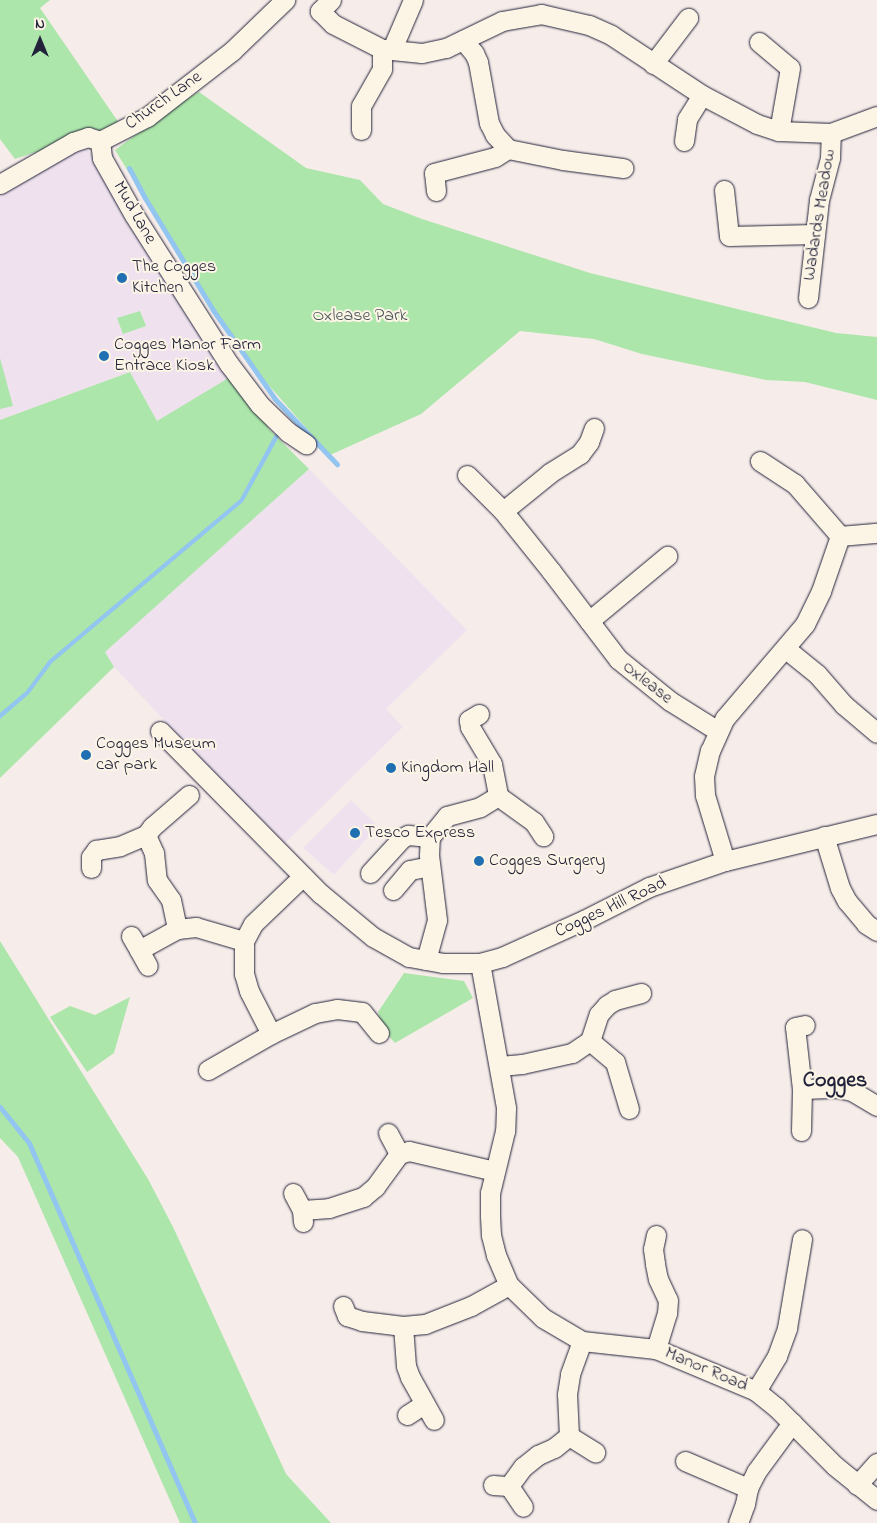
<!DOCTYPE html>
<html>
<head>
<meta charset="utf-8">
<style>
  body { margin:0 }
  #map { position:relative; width:877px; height:1523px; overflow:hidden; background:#f6ece9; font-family:"Indie Flower",sans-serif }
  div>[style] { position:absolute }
  .built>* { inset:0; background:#efe2ee }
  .green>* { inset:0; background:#ade6aa }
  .water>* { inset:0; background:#92c5ef }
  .stream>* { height:5px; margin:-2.5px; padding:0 2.5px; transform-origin:2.5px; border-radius:2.5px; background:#92c5ef }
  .roads { filter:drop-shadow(0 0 1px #22223b) drop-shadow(0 0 1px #22223b) }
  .minor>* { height:19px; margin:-9.5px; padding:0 9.5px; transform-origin:9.5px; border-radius:9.5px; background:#fcf5e5 }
  .dots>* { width:14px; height:14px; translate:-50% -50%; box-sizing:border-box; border:2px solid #fcf5e5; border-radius:50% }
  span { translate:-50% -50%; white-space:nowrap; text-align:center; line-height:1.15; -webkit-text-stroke:4px #fcf5e5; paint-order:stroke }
  .street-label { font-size:18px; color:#22223b }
  .poi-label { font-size:18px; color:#22223b }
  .left { translate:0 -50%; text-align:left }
  .park-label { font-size:18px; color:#455357 }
  .district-label { font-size:22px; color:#22223b; font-weight:700 }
  .north { position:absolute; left:15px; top:15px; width:50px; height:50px; -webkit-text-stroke:4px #fcf5e5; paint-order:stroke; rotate:0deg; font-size:14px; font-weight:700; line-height:20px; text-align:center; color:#22223b }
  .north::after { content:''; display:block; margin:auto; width:18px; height:22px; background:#22223b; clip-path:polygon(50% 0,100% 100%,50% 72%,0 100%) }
</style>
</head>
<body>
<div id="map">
  <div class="built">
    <div style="clip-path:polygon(85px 146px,235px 374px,157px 421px,130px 372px,0 420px,0 196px)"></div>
    <div style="clip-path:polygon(309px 469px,467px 630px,386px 709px,403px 727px,283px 845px,114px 667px,104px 652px)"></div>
    <div style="clip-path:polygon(351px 800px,378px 826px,334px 875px,303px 848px)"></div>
  </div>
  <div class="green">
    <div style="clip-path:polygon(0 0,50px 0,40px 8px,119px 123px,109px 130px,99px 131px,15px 159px,0 139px)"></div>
    <div style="clip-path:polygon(199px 92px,306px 168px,360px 180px,383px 204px,422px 219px,590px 273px,836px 333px,877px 337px,877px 400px,805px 382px,766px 380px,642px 354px,594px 339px,520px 331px,421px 414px,330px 455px,237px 349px,115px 150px,178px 104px)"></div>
    <div style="clip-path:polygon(140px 311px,146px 326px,123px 334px,117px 318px)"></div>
    <div style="clip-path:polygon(0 358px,13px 406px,0 409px)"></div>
    <div style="clip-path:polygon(130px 372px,157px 421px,235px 374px,269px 429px,309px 469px,105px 652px,114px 667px,0 778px,0 420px)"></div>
    <div style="clip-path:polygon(0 941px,148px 1179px,174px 1229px,286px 1474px,331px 1523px,180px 1523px,18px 1157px,0 1138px)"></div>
    <div style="clip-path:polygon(404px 973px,464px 981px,473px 998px,395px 1043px,384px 1031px,378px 1012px)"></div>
    <div style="clip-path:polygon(130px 997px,114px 1053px,87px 1072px,50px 1017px,70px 1006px,95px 1015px)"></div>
  </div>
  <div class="water">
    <div style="clip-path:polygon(280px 429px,281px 433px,243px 502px,52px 663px,29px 694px,0 719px,0 713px,26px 691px,49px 660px,240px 499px,274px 436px)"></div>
  </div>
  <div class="stream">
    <div style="left:129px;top:168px;width:34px;rotate:62deg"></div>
    <div style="left:145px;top:198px;width:131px;rotate:58.7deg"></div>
    <div style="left:213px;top:310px;width:108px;rotate:55.1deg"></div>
    <div style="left:275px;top:399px;width:90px;rotate:46.4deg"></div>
    <div style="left:0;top:1107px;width:46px;rotate:51.1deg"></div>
    <div style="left:29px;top:1143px;width:415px;rotate:66.4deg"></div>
  </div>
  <div class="roads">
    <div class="minor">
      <div style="left:331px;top:0;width:16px;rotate:135deg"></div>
      <div style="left:320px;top:11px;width:18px;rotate:45deg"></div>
      <div style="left:333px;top:24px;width:55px;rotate:27deg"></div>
      <div style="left:463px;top:40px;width:17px;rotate:50deg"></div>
      <div style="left:474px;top:53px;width:10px;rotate:66deg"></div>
      <div style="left:478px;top:62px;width:62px;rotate:79.8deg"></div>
      <div style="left:489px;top:123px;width:13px;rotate:63deg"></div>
      <div style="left:495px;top:135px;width:19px;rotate:47deg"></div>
      <div style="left:508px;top:149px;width:56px;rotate:11.3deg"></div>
      <div style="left:563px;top:160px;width:61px;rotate:7.6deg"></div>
      <div style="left:759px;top:42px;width:40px;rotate:40deg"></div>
      <div style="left:790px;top:68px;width:64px;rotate:99.9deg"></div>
      <div style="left:392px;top:49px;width:53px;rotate:-66.8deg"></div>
      <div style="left:653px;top:64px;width:58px;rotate:-52.7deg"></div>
      <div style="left:361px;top:130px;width:24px;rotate:-90deg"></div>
      <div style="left:361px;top:106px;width:43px;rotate:-60.4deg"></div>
      <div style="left:382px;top:69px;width:20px;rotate:-90deg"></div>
      <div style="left:382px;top:49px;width:40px;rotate:5.7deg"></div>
      <div style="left:422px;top:53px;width:25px;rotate:-12deg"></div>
      <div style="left:446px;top:48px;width:62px;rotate:-25.7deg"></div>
      <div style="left:502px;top:21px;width:40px;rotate:-10deg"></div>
      <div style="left:541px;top:14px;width:49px;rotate:12.9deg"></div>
      <div style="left:589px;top:25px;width:24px;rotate:24deg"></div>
      <div style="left:611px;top:35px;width:109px;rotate:33.4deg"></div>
      <div style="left:702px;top:95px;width:62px;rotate:27.8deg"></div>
      <div style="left:757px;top:124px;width:23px;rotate:18deg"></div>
      <div style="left:779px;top:131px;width:52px;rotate:2.2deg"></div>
      <div style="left:831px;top:133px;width:49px;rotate:-20.3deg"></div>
      <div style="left:100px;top:141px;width:17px;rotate:83deg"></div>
      <div style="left:102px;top:158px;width:65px;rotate:60.7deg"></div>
      <div style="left:134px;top:215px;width:177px;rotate:57.5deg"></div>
      <div style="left:229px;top:364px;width:51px;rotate:52.9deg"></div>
      <div style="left:260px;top:405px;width:39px;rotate:44deg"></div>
      <div style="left:288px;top:432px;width:22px;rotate:34deg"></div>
      <div style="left:684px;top:141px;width:22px;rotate:-82deg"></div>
      <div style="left:687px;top:119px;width:28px;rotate:-58deg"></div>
      <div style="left:0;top:184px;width:84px;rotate:-29.9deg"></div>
      <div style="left:73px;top:142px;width:16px;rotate:-18deg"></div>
      <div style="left:88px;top:137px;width:13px;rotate:18deg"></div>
      <div style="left:100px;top:141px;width:53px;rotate:-27.1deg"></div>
      <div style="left:147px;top:117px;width:108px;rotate:-37.8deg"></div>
      <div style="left:232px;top:51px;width:74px;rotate:-43.9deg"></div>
      <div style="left:724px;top:190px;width:46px;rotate:83.8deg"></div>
      <div style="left:729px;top:236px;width:86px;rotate:-1.3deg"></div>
      <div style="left:436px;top:191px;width:18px;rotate:-96deg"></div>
      <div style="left:434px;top:173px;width:63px;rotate:-14.7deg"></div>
      <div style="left:495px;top:157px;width:15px;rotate:-32deg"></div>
      <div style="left:808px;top:298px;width:99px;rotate:-83.6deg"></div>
      <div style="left:819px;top:200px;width:43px;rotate:-75.3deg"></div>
      <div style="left:830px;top:158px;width:25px;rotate:-88deg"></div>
      <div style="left:594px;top:428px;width:15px;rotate:110deg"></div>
      <div style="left:589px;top:442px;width:15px;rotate:127deg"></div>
      <div style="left:580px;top:454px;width:36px;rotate:148deg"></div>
      <div style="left:550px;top:473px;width:60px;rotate:141deg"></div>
      <div style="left:503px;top:511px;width:77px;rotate:51.3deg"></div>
      <div style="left:551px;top:571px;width:111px;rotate:52.7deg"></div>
      <div style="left:618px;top:659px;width:67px;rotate:38.9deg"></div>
      <div style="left:670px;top:701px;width:57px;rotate:32deg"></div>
      <div style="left:467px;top:475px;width:51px;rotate:45deg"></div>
      <div style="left:840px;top:536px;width:37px;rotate:-5deg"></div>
      <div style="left:589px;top:621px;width:102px;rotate:-39.8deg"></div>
      <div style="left:786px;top:649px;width:40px;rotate:39deg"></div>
      <div style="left:817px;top:674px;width:41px;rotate:48.9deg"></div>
      <div style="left:844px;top:705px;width:43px;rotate:40.3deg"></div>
      <div style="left:479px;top:714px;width:12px;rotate:149deg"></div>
      <div style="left:469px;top:720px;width:7px;rotate:82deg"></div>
      <div style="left:470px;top:727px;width:43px;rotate:59.3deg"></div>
      <div style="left:492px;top:764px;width:33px;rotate:79deg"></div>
      <div style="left:498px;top:796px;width:44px;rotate:35.8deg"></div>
      <div style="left:534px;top:822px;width:17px;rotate:57deg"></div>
      <div style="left:160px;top:731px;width:229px;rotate:45.4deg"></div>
      <div style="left:321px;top:894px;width:67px;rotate:39.6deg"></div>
      <div style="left:373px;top:937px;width:41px;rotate:29.1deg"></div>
      <div style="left:409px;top:957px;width:34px;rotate:10deg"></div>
      <div style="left:442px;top:963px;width:38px"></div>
      <div style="left:480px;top:963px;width:23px;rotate:-15deg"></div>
      <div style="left:502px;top:957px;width:90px;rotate:-24.3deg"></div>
      <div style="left:584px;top:920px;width:73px;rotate:-26.9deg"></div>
      <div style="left:649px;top:887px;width:80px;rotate:-18.9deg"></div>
      <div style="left:725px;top:861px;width:156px;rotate:-13.7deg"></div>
      <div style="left:146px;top:835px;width:20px;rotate:66deg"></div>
      <div style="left:154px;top:853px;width:27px;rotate:84deg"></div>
      <div style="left:157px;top:880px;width:24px;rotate:55deg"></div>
      <div style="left:171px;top:900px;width:30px;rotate:78deg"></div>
      <div style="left:177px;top:929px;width:19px;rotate:-6deg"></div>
      <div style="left:196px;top:927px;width:50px;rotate:16.3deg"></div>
      <div style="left:824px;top:836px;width:54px;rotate:72.9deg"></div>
      <div style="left:840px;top:888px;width:15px;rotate:62deg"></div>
      <div style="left:847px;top:901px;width:30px;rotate:50deg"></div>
      <div style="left:866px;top:924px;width:13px;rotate:32deg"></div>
      <div style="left:725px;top:861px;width:69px;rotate:-106.9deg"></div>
      <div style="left:705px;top:795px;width:19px;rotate:-93deg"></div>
      <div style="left:704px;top:776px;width:26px;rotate:-77deg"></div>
      <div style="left:710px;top:751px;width:36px;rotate:-66deg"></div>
      <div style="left:725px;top:718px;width:123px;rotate:-49.6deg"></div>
      <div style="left:805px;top:624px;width:37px;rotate:-64deg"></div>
      <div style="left:821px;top:591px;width:58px;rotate:-70.9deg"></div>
      <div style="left:840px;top:536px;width:69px;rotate:-130.9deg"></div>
      <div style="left:795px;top:484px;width:42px;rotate:-146.7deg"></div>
      <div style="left:91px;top:868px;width:11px;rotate:-90deg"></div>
      <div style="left:91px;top:857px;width:9px;rotate:-54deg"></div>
      <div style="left:96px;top:850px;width:24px;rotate:-9deg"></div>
      <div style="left:120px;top:846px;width:28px;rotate:-23deg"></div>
      <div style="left:146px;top:835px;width:10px;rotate:-53deg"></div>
      <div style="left:152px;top:827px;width:49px;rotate:-40.9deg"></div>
      <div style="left:370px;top:873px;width:47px;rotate:-47.6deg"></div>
      <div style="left:402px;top:838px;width:7px;rotate:-27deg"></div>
      <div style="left:408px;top:835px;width:22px;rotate:5deg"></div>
      <div style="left:393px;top:890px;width:26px;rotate:-50deg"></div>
      <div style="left:410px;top:870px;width:20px;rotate:-11deg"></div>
      <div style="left:131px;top:936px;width:16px;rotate:60deg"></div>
      <div style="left:139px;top:950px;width:43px;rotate:-28.9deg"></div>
      <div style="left:139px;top:950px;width:18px;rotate:61deg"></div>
      <div style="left:426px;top:960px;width:41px;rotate:-74.6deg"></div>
      <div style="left:437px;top:920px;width:65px;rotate:-97deg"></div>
      <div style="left:429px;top:855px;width:18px;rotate:-87deg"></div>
      <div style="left:430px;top:837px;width:27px;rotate:-51deg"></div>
      <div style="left:447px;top:816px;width:34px;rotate:-15deg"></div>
      <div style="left:480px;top:807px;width:21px;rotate:-31deg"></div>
      <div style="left:480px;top:963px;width:147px;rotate:79.8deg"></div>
      <div style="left:506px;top:1108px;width:23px;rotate:92deg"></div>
      <div style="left:505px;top:1131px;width:64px;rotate:103.6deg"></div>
      <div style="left:490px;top:1193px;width:23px;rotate:90deg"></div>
      <div style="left:490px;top:1216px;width:19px;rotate:87deg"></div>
      <div style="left:491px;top:1235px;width:21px;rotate:76deg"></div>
      <div style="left:496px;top:1255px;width:33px;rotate:67deg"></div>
      <div style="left:509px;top:1285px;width:47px;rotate:44.1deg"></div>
      <div style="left:543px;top:1318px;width:45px;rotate:30.5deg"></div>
      <div style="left:582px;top:1341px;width:74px;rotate:6.2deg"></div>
      <div style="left:656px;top:1349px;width:108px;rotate:22.8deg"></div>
      <div style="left:756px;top:1391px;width:26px;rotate:39deg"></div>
      <div style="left:776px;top:1407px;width:83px;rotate:45deg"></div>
      <div style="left:835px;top:1466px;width:54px;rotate:39deg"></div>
      <div style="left:271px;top:1034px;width:48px;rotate:-117.1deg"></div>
      <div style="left:249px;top:991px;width:18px;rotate:-106deg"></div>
      <div style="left:244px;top:974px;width:33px;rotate:-90deg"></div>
      <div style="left:244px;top:941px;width:19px;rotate:-62deg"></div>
      <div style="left:253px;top:924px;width:69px;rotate:-43.8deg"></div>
      <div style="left:590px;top:1041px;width:33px;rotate:40deg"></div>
      <div style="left:615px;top:1062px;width:49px;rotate:73.4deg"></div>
      <div style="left:500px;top:1066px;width:22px;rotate:-5deg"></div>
      <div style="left:522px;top:1064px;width:51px;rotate:-12.4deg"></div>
      <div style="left:572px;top:1053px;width:22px;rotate:-34deg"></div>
      <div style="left:590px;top:1041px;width:28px;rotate:-72deg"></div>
      <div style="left:599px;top:1014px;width:12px;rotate:-48deg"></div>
      <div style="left:607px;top:1005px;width:9px;rotate:-32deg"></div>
      <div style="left:615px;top:1000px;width:27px;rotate:-15deg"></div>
      <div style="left:208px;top:1070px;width:73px;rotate:-29.7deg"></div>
      <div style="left:271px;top:1034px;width:49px;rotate:-25.5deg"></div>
      <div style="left:315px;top:1013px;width:22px;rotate:-10deg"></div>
      <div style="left:337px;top:1009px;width:25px;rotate:7deg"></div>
      <div style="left:362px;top:1012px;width:27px;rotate:51deg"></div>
      <div style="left:802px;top:1089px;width:35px;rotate:-2deg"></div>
      <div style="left:837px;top:1088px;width:15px;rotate:11deg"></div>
      <div style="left:852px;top:1091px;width:29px;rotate:31deg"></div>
      <div style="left:801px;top:1131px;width:42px;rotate:-88.6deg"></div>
      <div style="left:802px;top:1089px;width:62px;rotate:-96.4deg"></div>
      <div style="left:795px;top:1027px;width:10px;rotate:-11deg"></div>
      <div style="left:388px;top:1133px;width:24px;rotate:62deg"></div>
      <div style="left:293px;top:1193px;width:19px;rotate:62deg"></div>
      <div style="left:302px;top:1210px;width:12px;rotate:85deg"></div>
      <div style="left:302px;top:1210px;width:27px;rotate:-4deg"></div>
      <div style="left:329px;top:1208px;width:36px;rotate:-18deg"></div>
      <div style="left:363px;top:1197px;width:16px;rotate:-40deg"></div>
      <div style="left:375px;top:1187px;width:41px;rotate:-54deg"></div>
      <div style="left:399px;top:1154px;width:10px;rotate:-17deg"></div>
      <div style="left:409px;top:1151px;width:87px;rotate:13.2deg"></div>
      <div style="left:656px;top:1235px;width:14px;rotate:102deg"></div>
      <div style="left:653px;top:1249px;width:15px;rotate:82deg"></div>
      <div style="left:655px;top:1264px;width:15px;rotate:79deg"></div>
      <div style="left:658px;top:1279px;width:23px;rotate:65deg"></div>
      <div style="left:668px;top:1300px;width:13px;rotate:94deg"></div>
      <div style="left:667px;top:1313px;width:38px;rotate:107deg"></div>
      <div style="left:343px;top:1306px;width:11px;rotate:68deg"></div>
      <div style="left:347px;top:1316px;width:16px;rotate:18deg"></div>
      <div style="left:362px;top:1321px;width:41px;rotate:7deg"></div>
      <div style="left:403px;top:1326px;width:22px;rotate:-5deg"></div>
      <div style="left:425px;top:1324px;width:49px;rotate:-21.4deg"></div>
      <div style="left:471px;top:1306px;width:43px;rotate:-28.9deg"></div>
      <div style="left:403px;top:1326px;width:40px;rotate:85.7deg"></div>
      <div style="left:406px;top:1366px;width:12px;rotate:70deg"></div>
      <div style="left:410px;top:1377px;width:49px;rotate:60.8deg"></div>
      <div style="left:756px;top:1391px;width:41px;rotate:-59deg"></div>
      <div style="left:777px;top:1356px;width:30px;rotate:-70deg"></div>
      <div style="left:787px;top:1328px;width:90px;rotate:-80.4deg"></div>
      <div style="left:407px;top:1415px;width:20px;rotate:-33deg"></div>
      <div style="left:569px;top:1436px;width:42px;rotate:-92.7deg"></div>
      <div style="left:567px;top:1394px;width:20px;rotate:-81deg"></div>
      <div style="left:570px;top:1374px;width:35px;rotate:-70deg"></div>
      <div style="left:569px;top:1436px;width:31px;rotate:32deg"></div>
      <div style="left:685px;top:1461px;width:69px;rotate:23.2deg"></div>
      <div style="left:493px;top:1485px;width:16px;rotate:4deg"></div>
      <div style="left:509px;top:1486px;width:25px;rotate:56deg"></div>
      <div style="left:857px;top:1485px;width:30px;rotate:-48deg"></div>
      <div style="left:509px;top:1486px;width:24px;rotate:-54deg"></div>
      <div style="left:523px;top:1467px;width:19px;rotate:-39deg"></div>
      <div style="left:538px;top:1455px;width:17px;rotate:-24deg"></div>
      <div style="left:554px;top:1448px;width:19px;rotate:-39deg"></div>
      <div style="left:738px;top:1523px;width:20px;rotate:-70deg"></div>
      <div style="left:745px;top:1504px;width:16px;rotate:-79deg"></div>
      <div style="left:748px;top:1488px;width:18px;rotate:-63deg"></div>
      <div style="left:756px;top:1472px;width:61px;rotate:-53.7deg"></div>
    </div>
  </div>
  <div class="dots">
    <div style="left:122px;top:278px;background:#1f6fb2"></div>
    <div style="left:104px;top:356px;background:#1f6fb2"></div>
    <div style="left:86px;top:755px;background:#1f6fb2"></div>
    <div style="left:391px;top:768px;background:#1f6fb2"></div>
    <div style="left:355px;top:833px;background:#1f6fb2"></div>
    <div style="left:479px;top:861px;background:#1f6fb2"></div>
  </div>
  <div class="street-label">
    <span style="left:164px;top:101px;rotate:-35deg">Church Lane</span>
    <span style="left:134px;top:213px;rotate:60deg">Mud Lane</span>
    <span style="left:820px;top:215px;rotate:-81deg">Wadards Meadow</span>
    <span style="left:647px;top:683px;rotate:38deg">Oxlease</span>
    <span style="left:611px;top:908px;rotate:-25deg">Cogges Hill Road</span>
    <span style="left:706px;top:1370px;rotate:23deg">Manor Road</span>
  </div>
  <div class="poi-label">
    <span class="left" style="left:132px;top:278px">The Cogges<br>Kitchen</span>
    <span class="left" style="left:114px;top:356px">Cogges Manor Farm<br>Entrace Kiosk</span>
    <span class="left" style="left:96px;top:755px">Cogges Museum<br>car park</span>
    <span class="left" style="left:401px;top:768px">Kingdom Hall</span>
    <span class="left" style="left:365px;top:833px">Tesco Express</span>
    <span class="left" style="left:489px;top:861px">Cogges Surgery</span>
  </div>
  <div class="park-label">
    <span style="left:360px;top:316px">Oxlease Park</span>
  </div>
  <div class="district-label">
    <span style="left:835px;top:1082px">Cogges</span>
  </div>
  <div class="north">N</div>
</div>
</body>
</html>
